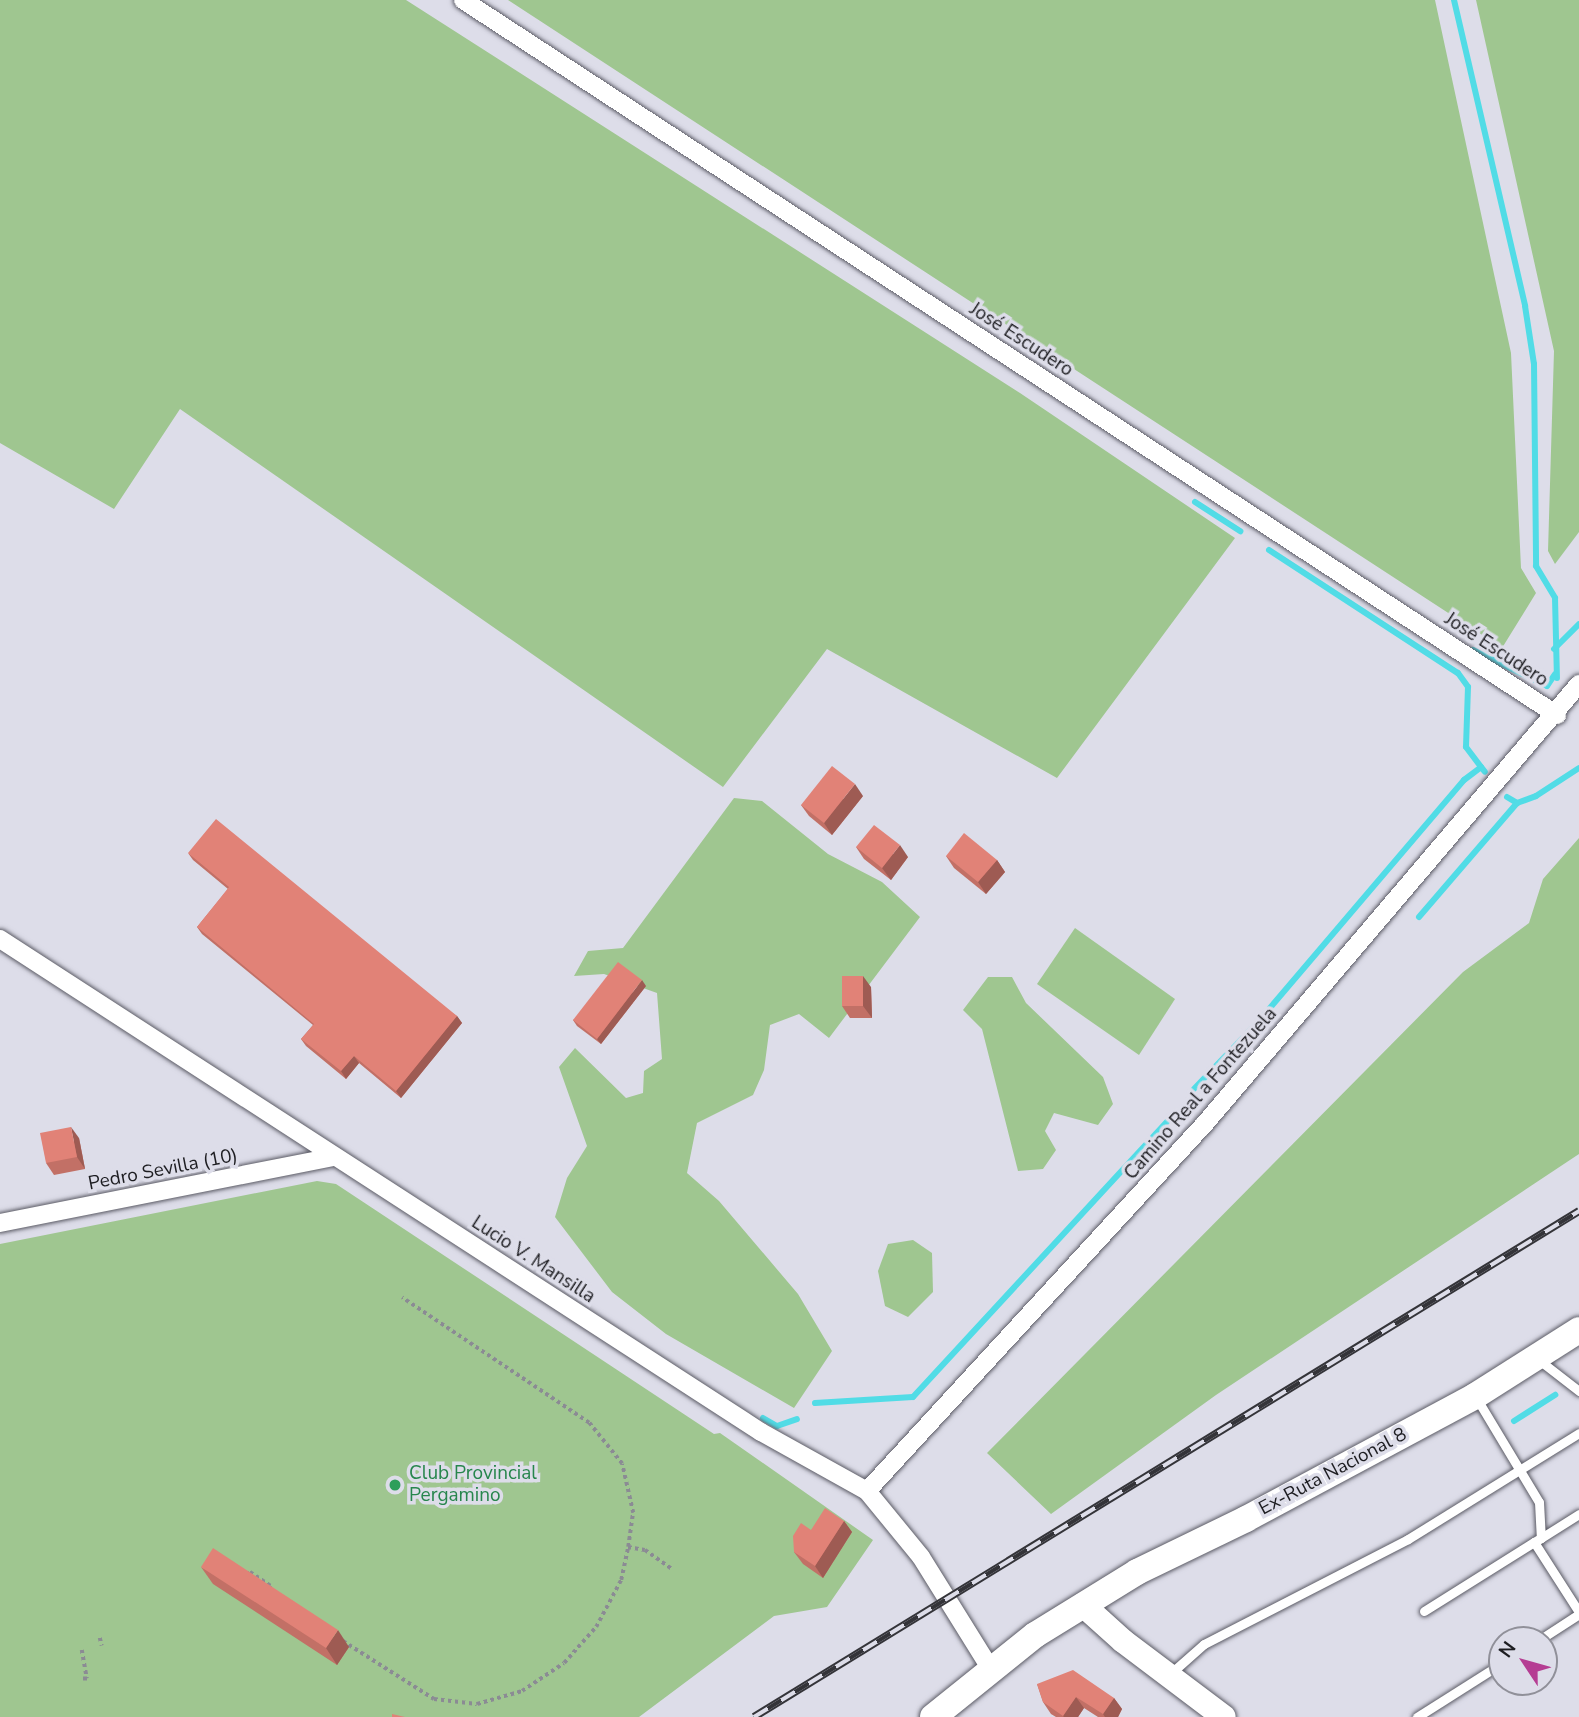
<!DOCTYPE html>
<html>
<head>
<meta charset="utf-8">
<style>
  body { margin:0 }
  #map { position:relative; width:1579px; height:1717px; overflow:hidden; background:#dddde9; font-family:"Nunito Sans",sans-serif }
  div>[style] { position:absolute }
  .green>* { inset:0; background:#9fc690 }
  .stream>* { height:6px; margin:-3px; padding:0 3px; transform-origin:3px; border-radius:3px; background:#51dce6 }
  .path>* { height:3.5px; margin-top:-1.75px; transform-origin:0; background:repeating-linear-gradient(90deg,#8b8b94 0 3.5px,transparent 0 7px) }
  .roads { filter:drop-shadow(0 0 2px #5b5b65) drop-shadow(0 0 2px #5b5b65) }
  .service>* { height:9px; margin:-4.5px; padding:0 4.5px; transform-origin:4.5px; border-radius:4.5px; background:#fff }
  .minor>* { height:18px; margin:-9px; padding:0 9px; transform-origin:9px; border-radius:9px; background:#fff }
  .secondary>* { height:24px; margin:-12px; padding:0 12px; transform-origin:12px; border-radius:12px; background:#fff }
  .primary>* { height:26px; margin:-13px; padding:0 13px; transform-origin:13px; border-radius:13px; background:#fff }
  .rail>* { height:8px; margin-top:-4px; transform-origin:0; background:repeating-linear-gradient(90deg,#dddde9 0 16px,#343439 0 32px); box-sizing:border-box; border-block:2px solid #343439 }
  .wall>* { inset:0; background:#c27066 }
  .shaded-wall>* { inset:0; background:#9e5b53 }
  .building>* { inset:0; background:#e18277 }
  .dots>* { width:19px; height:19px; translate:-50% -50%; box-sizing:border-box; border:4px solid #dddde9; border-radius:50% }
  span { translate:-50% -50%; white-space:nowrap; text-align:center; line-height:1.15; -webkit-text-stroke:7px #dddde9; paint-order:stroke }
  .street-label { font-size:19px; color:#1d1d21 }
  .leisure-label { font-size:19px; color:#27864d }
  .left { translate:0 -50%; text-align:left }
  .north { position:absolute; left:1488px; top:1626px; width:70px; height:70px; box-sizing:border-box; background:#dddde9; border:2px solid #909099; border-radius:50%; rotate:306deg; font-size:19px; font-weight:700; line-height:28px; text-align:center; color:#1d1d21 }
  .north::after { content:''; display:block; margin:auto; width:24px; height:32px; background:#b53d93; clip-path:polygon(50% 0,100% 100%,50% 72%,0 100%) }
</style>
</head>
<body>
<div id="map">
  <div class="green">
    <div style="clip-path:polygon(0 0,406px 0,1020px 393px,1235px 538px,1057px 778px,827px 649px,723px 787px,180px 409px,114px 509px,0 443px)"></div>
    <div style="clip-path:polygon(508px 0,1435px 0,1511px 353px,1521px 568px,1536px 593px,1502px 648px)"></div>
    <div style="clip-path:polygon(1476px 0,1579px 0,1579px 532px,1555px 564px,1548px 551px,1554px 351px)"></div>
    <div style="clip-path:polygon(734px 798px,762px 801px,828px 854px,882px 882px,920px 917px,829px 1038px,799px 1014px,770px 1025px,764px 1070px,753px 1095px,697px 1123px,687px 1173px,719px 1201px,798px 1294px,832px 1351px,794px 1408px,666px 1334px,612px 1292px,555px 1217px,567px 1178px,587px 1146px,559px 1067px,575px 1048px,626px 1098px,643px 1093px,644px 1071px,662px 1059px,657px 993px,604px 974px,574px 976px,588px 951px,623px 948px)"></div>
    <div style="clip-path:polygon(1579px 838px,1579px 1154px,1216px 1395px,1051px 1514px,987px 1453px,1463px 972px,1529px 923px,1543px 879px)"></div>
    <div style="clip-path:polygon(1075px 928px,1175px 999px,1139px 1055px,1037px 984px)"></div>
    <div style="clip-path:polygon(988px 977px,1012px 977px,1026px 1003px,1103px 1077px,1113px 1104px,1098px 1125px,1054px 1113px,1045px 1131px,1056px 1150px,1043px 1169px,1018px 1171px,982px 1029px,963px 1010px)"></div>
    <div style="clip-path:polygon(317px 1181px,336px 1184px,714px 1434px,720px 1433px,873px 1540px,827px 1607px,774px 1616px,639px 1717px,0 1717px,0 1244px)"></div>
    <div style="clip-path:polygon(913px 1240px,932px 1253px,933px 1292px,908px 1317px,885px 1306px,878px 1271px,888px 1244px)"></div>
  </div>
  <div class="stream">
    <div style="left:1454px;top:0;width:314px;rotate:76.9deg"></div>
    <div style="left:1525px;top:306px;width:59px;rotate:81.2deg"></div>
    <div style="left:1534px;top:364px;width:202px;rotate:89.4deg"></div>
    <div style="left:1536px;top:566px;width:37px;rotate:59deg"></div>
    <div style="left:1555px;top:598px;width:80px;rotate:88.6deg"></div>
    <div style="left:1195px;top:502px;width:54px;rotate:32.8deg"></div>
    <div style="left:1269px;top:550px;width:225px;rotate:33.1deg"></div>
    <div style="left:1458px;top:673px;width:17px;rotate:54deg"></div>
    <div style="left:1468px;top:687px;width:60px;rotate:91.9deg"></div>
    <div style="left:1466px;top:747px;width:25px;rotate:53deg"></div>
    <div style="left:1554px;top:649px;width:35px;rotate:-45deg"></div>
    <div style="left:1473px;top:650px;width:82px;rotate:25.9deg"></div>
    <div style="left:1547px;top:686px;width:14px;rotate:-56deg"></div>
    <div style="left:1507px;top:797px;width:12px;rotate:31deg"></div>
    <div style="left:1419px;top:917px;width:150px;rotate:-49.3deg"></div>
    <div style="left:1517px;top:803px;width:20px;rotate:-20deg"></div>
    <div style="left:1536px;top:796px;width:51px;rotate:-33.1deg"></div>
    <div style="left:1193px;top:1090px;width:94px;rotate:-46.3deg"></div>
    <div style="left:1258px;top:1022px;width:318px;rotate:-49.6deg"></div>
    <div style="left:1464px;top:780px;width:21px;rotate:-37deg"></div>
    <div style="left:1481px;top:767px;width:6px;rotate:51deg"></div>
    <div style="left:815px;top:1403px;width:98px;rotate:-3.5deg"></div>
    <div style="left:913px;top:1397px;width:385px;rotate:-47.3deg"></div>
    <div style="left:763px;top:1418px;width:16px;rotate:30deg"></div>
    <div style="left:777px;top:1426px;width:21px;rotate:-19deg"></div>
    <div style="left:1514px;top:1421px;width:49px;rotate:-32.4deg"></div>
  </div>
  <div class="path">
    <div style="left:628px;top:1547px;width:17px;rotate:10deg"></div>
    <div style="left:645px;top:1550px;width:32px;rotate:35deg"></div>
    <div style="left:248px;top:1575px;width:4px;rotate:-56deg"></div>
    <div style="left:250px;top:1572px;width:25px;rotate:34deg"></div>
    <div style="left:271px;top:1586px;width:5px;rotate:127deg"></div>
    <div style="left:100px;top:1638px;width:8px;rotate:76deg"></div>
    <div style="left:343px;top:1641px;width:108px;rotate:32.5deg"></div>
    <div style="left:434px;top:1699px;width:43px;rotate:6.6deg"></div>
    <div style="left:477px;top:1704px;width:47px;rotate:-16.1deg"></div>
    <div style="left:522px;top:1691px;width:50px;rotate:-33.7deg"></div>
    <div style="left:564px;top:1663px;width:48px;rotate:-48.4deg"></div>
    <div style="left:596px;top:1627px;width:53px;rotate:-62deg"></div>
    <div style="left:621px;top:1580px;width:34px;rotate:-78deg"></div>
    <div style="left:628px;top:1547px;width:34px;rotate:-82deg"></div>
    <div style="left:633px;top:1513px;width:50px;rotate:-102.7deg"></div>
    <div style="left:622px;top:1464px;width:53px;rotate:-128.8deg"></div>
    <div style="left:589px;top:1423px;width:225px;rotate:-146.2deg"></div>
    <div style="left:82px;top:1650px;width:29px;rotate:80deg"></div>
    <div style="left:87px;top:1679px;width:5px;rotate:180deg"></div>
  </div>
  <div class="roads">
    <div class="service">
      <div style="left:1539px;top:1360px;width:51px;rotate:37.8deg"></div>
      <div style="left:1477px;top:1399px;width:120px;rotate:59deg"></div>
      <div style="left:1539px;top:1502px;width:36px;rotate:87deg"></div>
      <div style="left:1541px;top:1538px;width:8px;rotate:150deg"></div>
      <div style="left:1534px;top:1542px;width:83px;rotate:57.3deg"></div>
      <div style="left:1541px;top:1538px;width:45px;rotate:-32.3deg"></div>
      <div style="left:1424px;top:1611px;width:130px;rotate:-32.1deg"></div>
      <div style="left:1539px;top:1640px;width:48px;rotate:-33deg"></div>
      <div style="left:1170px;top:1674px;width:45px;rotate:-41.4deg"></div>
      <div style="left:1204px;top:1644px;width:229px;rotate:-27.2deg"></div>
      <div style="left:1408px;top:1539px;width:201px;rotate:-31.8deg"></div>
      <div style="left:1417px;top:1717px;width:101px;rotate:-32.4deg"></div>
    </div>
    <div class="minor">
      <div style="left:463px;top:0;width:1307px;rotate:33.17deg"></div>
      <div style="left:0;top:939px;width:907px;rotate:32.94deg"></div>
      <div style="left:761px;top:1432px;width:121px;rotate:29.1deg"></div>
      <div style="left:867px;top:1491px;width:85px;rotate:50.7deg"></div>
      <div style="left:921px;top:1557px;width:131px;rotate:58.1deg"></div>
      <div style="left:0;top:1223px;width:340px;rotate:-11.2deg"></div>
      <div style="left:867px;top:1491px;width:495px;rotate:-47.4deg"></div>
      <div style="left:1202px;top:1127px;width:582px;rotate:-49.6deg"></div>
    </div>
    <div class="secondary">
      <div style="left:1083px;top:1605px;width:54px;rotate:42deg"></div>
      <div style="left:1123px;top:1641px;width:126px;rotate:37deg"></div>
    </div>
    <div class="primary">
      <div style="left:933px;top:1717px;width:131px;rotate:-38.8deg"></div>
      <div style="left:1035px;top:1635px;width:120px;rotate:-31.7deg"></div>
      <div style="left:1137px;top:1572px;width:121px;rotate:-25.9deg"></div>
      <div style="left:1246px;top:1519px;width:260px;rotate:-28.2deg"></div>
      <div style="left:1475px;top:1396px;width:123px;rotate:-32.4deg"></div>
    </div>
  </div>
  <div class="rail">
    <div style="left:754px;top:1717px;width:968px;rotate:-31.52deg"></div>
  </div>
  <div class="wall">
    <div style="clip-path:polygon(863px 796px,832px 835px,809px 816px,801px 805px)"></div>
    <div style="clip-path:polygon(856px 847px,908px 857px,891px 880px,864px 859px)"></div>
    <div style="clip-path:polygon(188px 853px,457px 1016px,462px 1023px,401px 1098px,359px 1063px,346px 1079px,306px 1046px,301px 1039px,313px 1025px,202px 934px,197px 927px,228px 889px,193px 860px)"></div>
    <div style="clip-path:polygon(946px 856px,997px 860px,1005px 872px,986px 894px,954px 868px)"></div>
    <div style="clip-path:polygon(646px 986px,601px 1044px,577px 1026px,573px 1020px)"></div>
    <div style="clip-path:polygon(871px 987px,872px 1018px,850px 1018px,842px 1006px)"></div>
    <div style="clip-path:polygon(79px 1138px,85px 1169px,54px 1175px,46px 1163px)"></div>
    <div style="clip-path:polygon(844px 1521px,852px 1532px,823px 1578px,803px 1564px,794px 1552px,811px 1530px)"></div>
    <div style="clip-path:polygon(201px 1567px,349px 1647px,337px 1665px,213px 1584px)"></div>
    <div style="clip-path:polygon(1037px 1684px,1114px 1698px,1122px 1709px,1118px 1717px,1098px 1717px,1084px 1708px,1078px 1717px,1056px 1717px,1051px 1714px,1043px 1702px)"></div>
  </div>
  <div class="shaded-wall">
    <div style="clip-path:polygon(855px 784px,863px 796px,832px 835px,824px 823px)"></div>
    <div style="clip-path:polygon(900px 845px,908px 857px,891px 880px,882px 868px)"></div>
    <div style="clip-path:polygon(997px 860px,1005px 872px,986px 894px,978px 882px)"></div>
    <div style="clip-path:polygon(863px 976px,871px 987px,872px 1018px,863px 1006px)"></div>
    <div style="clip-path:polygon(642px 980px,646px 986px,601px 1044px,597px 1039px)"></div>
    <div style="clip-path:polygon(457px 1016px,462px 1023px,401px 1098px,396px 1091px)"></div>
    <div style="clip-path:polygon(354px 1056px,359px 1063px,346px 1079px,341px 1071px)"></div>
    <div style="clip-path:polygon(71px 1127px,79px 1138px,85px 1169px,77px 1157px)"></div>
    <div style="clip-path:polygon(844px 1521px,852px 1532px,823px 1578px,815px 1566px)"></div>
    <div style="clip-path:polygon(338px 1630px,349px 1647px,337px 1665px,326px 1648px)"></div>
    <div style="clip-path:polygon(1076px 1697px,1084px 1708px,1078px 1717px,1064px 1717px,1063px 1716px)"></div>
    <div style="clip-path:polygon(1114px 1698px,1122px 1709px,1118px 1717px,1105px 1717px,1103px 1714px)"></div>
  </div>
  <div class="building">
    <div style="clip-path:polygon(832px 766px,855px 784px,824px 823px,801px 805px)"></div>
    <div style="clip-path:polygon(216px 819px,457px 1016px,396px 1091px,354px 1056px,341px 1071px,301px 1039px,314px 1024px,197px 927px,229px 887px,188px 853px)"></div>
    <div style="clip-path:polygon(874px 825px,900px 845px,882px 868px,856px 847px)"></div>
    <div style="clip-path:polygon(964px 833px,997px 860px,978px 882px,946px 856px)"></div>
    <div style="clip-path:polygon(618px 962px,642px 980px,597px 1039px,573px 1020px)"></div>
    <div style="clip-path:polygon(842px 976px,863px 976px,863px 1006px,842px 1006px)"></div>
    <div style="clip-path:polygon(71px 1127px,77px 1157px,46px 1163px,40px 1133px)"></div>
    <div style="clip-path:polygon(825px 1508px,844px 1521px,815px 1566px,794px 1552px,793px 1536px,801px 1523px,811px 1530px)"></div>
    <div style="clip-path:polygon(213px 1548px,338px 1630px,326px 1648px,201px 1567px)"></div>
    <div style="clip-path:polygon(1073px 1670px,1114px 1698px,1103px 1714px,1076px 1697px,1063px 1716px,1043px 1702px,1037px 1684px)"></div>
    <div style="clip-path:polygon(392px 1714px,405px 1717px,392px 1717px)"></div>
  </div>
  <div class="dots">
    <div style="left:395px;top:1485px;background:#2e9e5b"></div>
  </div>
  <div class="street-label">
    <span style="left:1021px;top:340px;rotate:33deg">José Escudero</span>
    <span style="left:1496px;top:650px;rotate:33deg">José Escudero</span>
    <span style="left:1201px;top:1094px;rotate:-49deg">Camino Real a Fontezuela</span>
    <span style="left:163px;top:1170px;rotate:-11deg">Pedro Sevilla (10)</span>
    <span style="left:533px;top:1260px;rotate:33deg">Lucio V. Mansilla</span>
    <span style="left:1333px;top:1472px;rotate:-28deg">Ex-Ruta Nacional 8</span>
  </div>
  <div class="leisure-label">
    <span class="left" style="left:409px;top:1485px">Club Provincial<br>Pergamino</span>
  </div>
  <div class="north">N</div>
</div>
</body>
</html>
